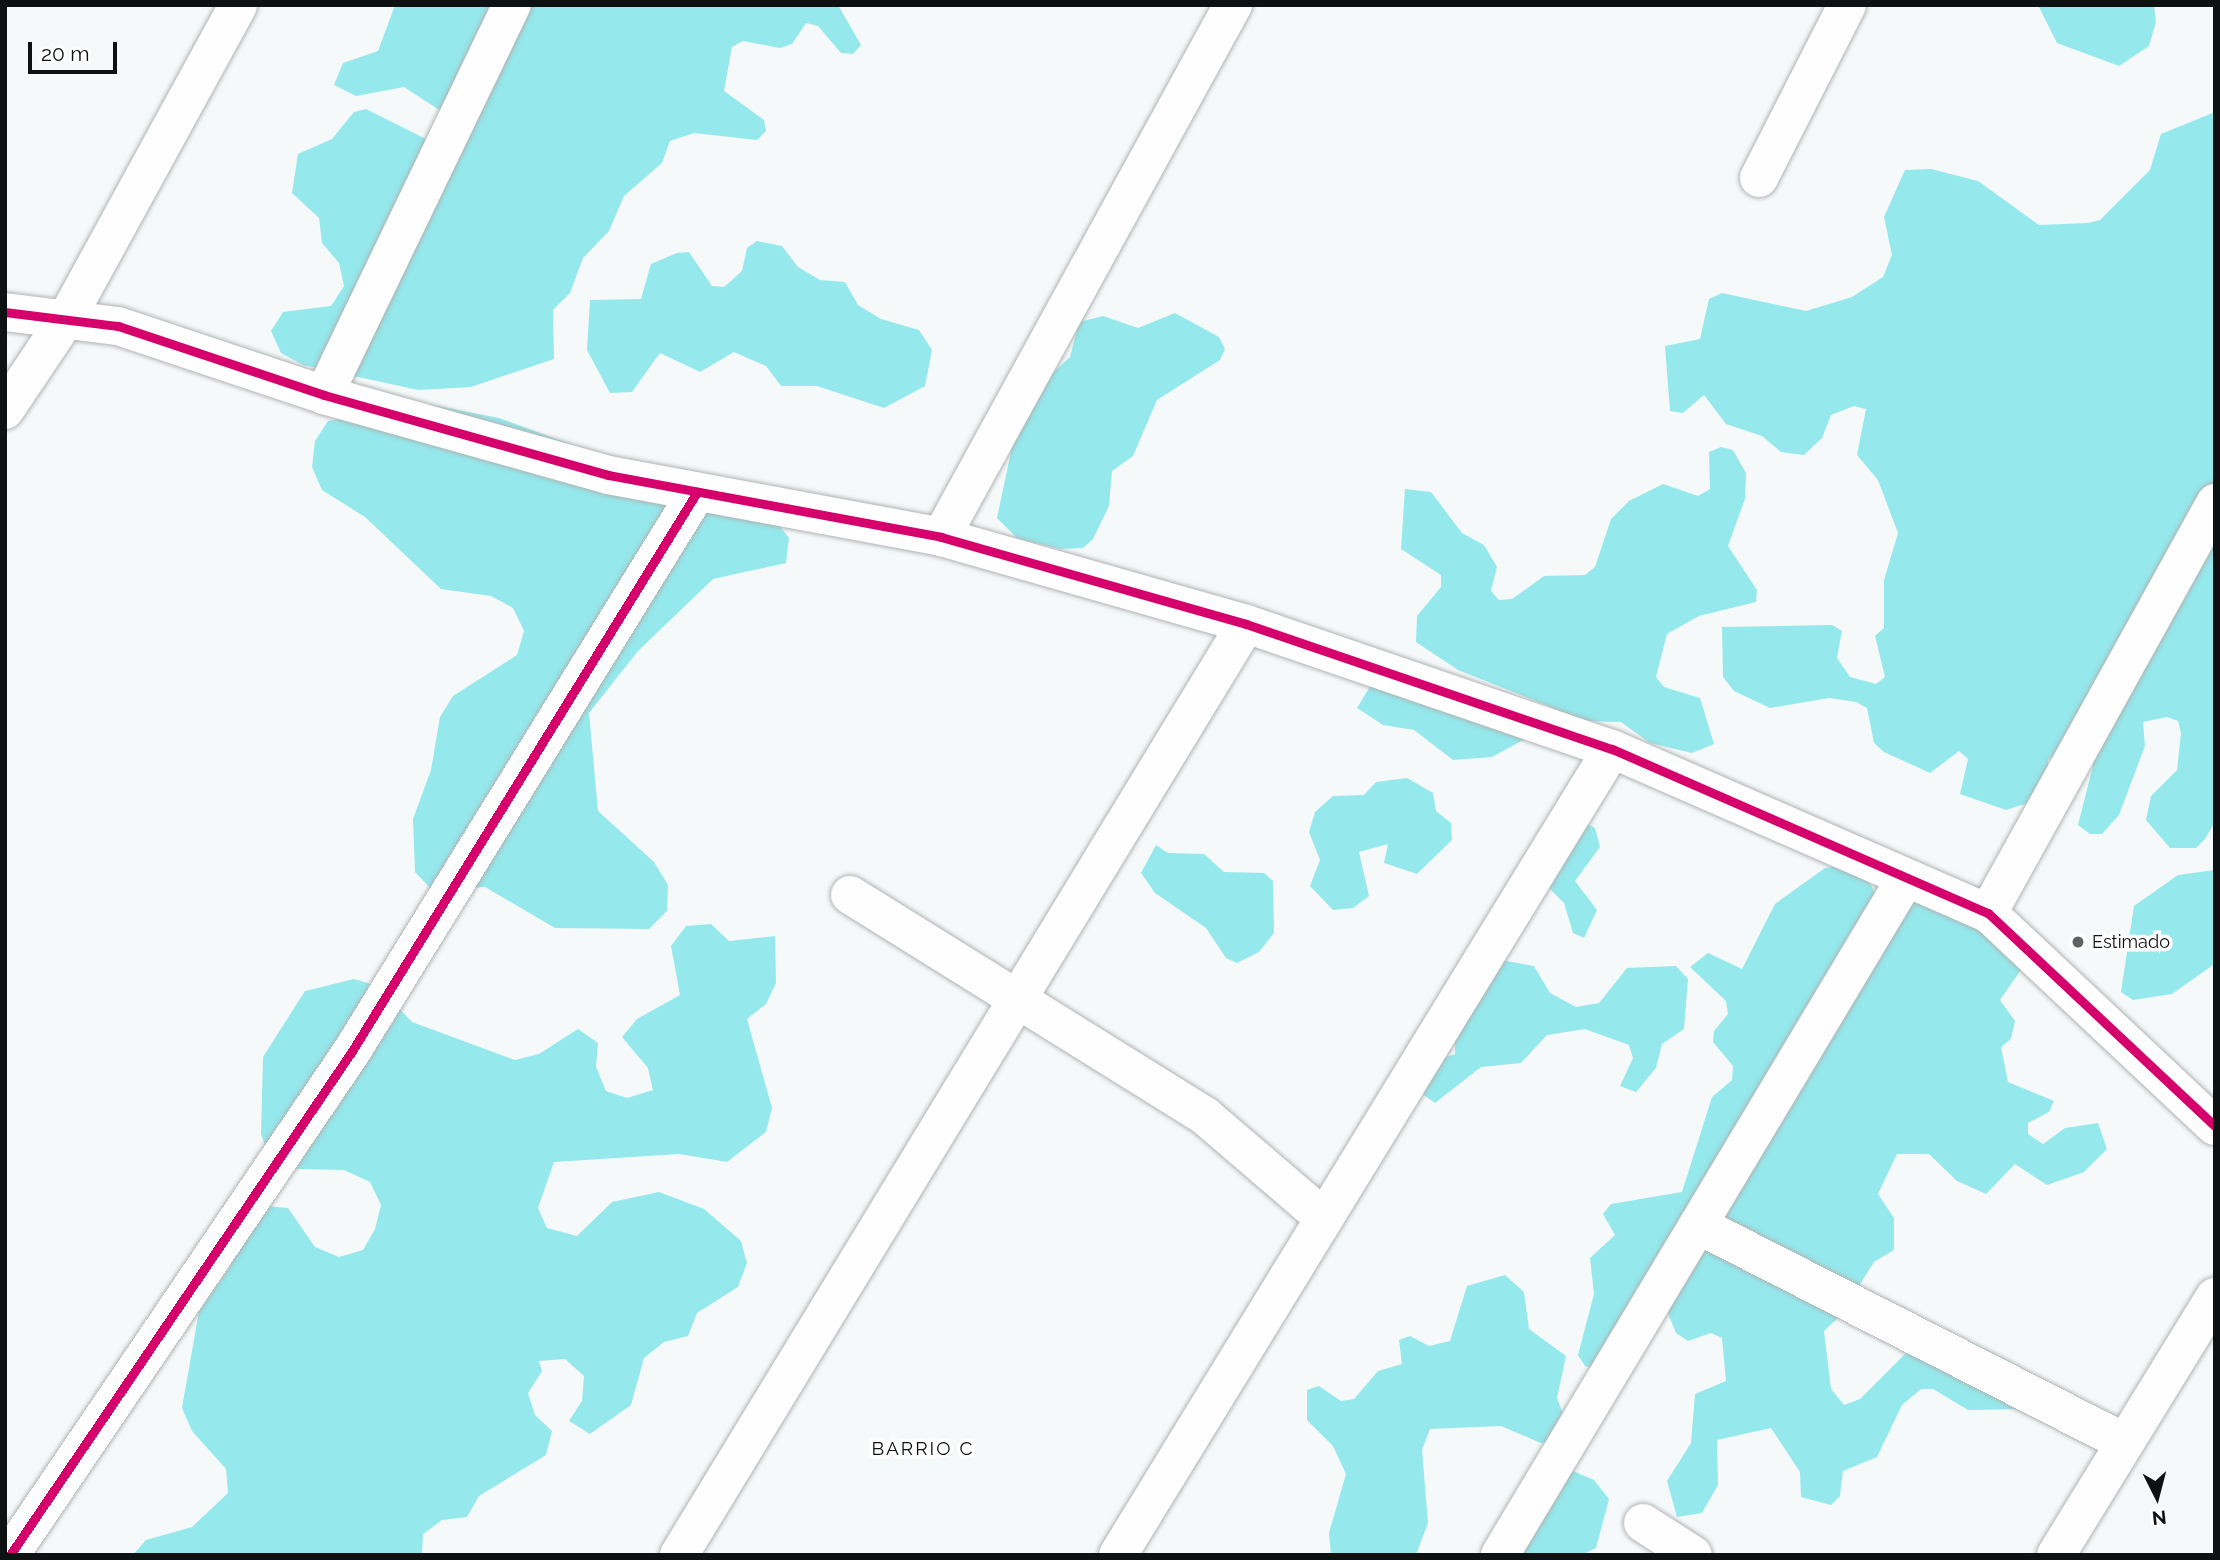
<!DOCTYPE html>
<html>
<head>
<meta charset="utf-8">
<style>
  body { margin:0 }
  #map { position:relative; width:2220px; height:1560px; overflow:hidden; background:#f5f9fa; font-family:Raleway,sans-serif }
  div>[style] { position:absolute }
  .forest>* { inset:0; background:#95e8ec }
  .roads { filter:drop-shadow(0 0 2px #b0b3b3) drop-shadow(0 0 2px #b0b3b3) }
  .minor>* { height:38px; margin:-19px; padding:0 19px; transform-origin:19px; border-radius:19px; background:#fefefe }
  .cycleway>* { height:9px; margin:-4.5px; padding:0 4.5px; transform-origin:4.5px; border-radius:4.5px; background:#d6006c }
  .dots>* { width:19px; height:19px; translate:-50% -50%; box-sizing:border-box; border:4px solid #fff; border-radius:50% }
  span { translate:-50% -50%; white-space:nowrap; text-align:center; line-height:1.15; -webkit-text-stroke:7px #fff; paint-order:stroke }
  .poi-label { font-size:18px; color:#0e1111 }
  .left { translate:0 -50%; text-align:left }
  .neighbourhood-label { font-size:19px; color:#0e1111; letter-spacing:2px }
  .frame { position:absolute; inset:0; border:7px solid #0e1111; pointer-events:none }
  .north { position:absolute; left:2122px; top:1462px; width:70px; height:70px; -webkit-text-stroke:5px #fff; paint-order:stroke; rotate:174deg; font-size:19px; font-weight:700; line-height:28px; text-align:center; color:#0e1111 }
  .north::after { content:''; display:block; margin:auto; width:24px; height:32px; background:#0e1111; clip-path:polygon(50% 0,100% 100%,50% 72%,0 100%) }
  .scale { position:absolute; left:28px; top:42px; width:89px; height:32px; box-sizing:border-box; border:4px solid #0e1111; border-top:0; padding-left:9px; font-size:21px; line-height:24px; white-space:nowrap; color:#0e1111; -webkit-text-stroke:5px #fff; paint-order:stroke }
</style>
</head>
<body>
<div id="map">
  <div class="forest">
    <div style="clip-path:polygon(395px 5px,838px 5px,861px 45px,853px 54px,841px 53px,818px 26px,806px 23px,792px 44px,780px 48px,743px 41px,732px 47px,724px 91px,764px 120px,766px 131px,757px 140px,694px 133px,670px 141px,662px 163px,624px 196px,609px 231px,583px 258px,570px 293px,553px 310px,554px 359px,471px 387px,418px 390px,303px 365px,281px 353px,271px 331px,283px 312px,331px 306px,344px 286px,339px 263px,322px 243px,319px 218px,292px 193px,298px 154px,332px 139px,354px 112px,366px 109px,426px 139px,438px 137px,450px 117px,404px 87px,356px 96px,334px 85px,343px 63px,378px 51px)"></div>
    <div style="clip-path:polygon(2038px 5px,2154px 5px,2156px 22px,2149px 46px,2119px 66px,2057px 43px)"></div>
    <div style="clip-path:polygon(2215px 112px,2215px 822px,2205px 839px,2196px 848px,2170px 848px,2146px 820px,2151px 796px,2177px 770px,2181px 733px,2178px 721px,2167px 717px,2143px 722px,2145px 746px,2119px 815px,2102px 834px,2090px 834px,2078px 825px,2093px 766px,2088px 755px,2065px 744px,2048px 760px,2047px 785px,2031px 802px,2006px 810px,1960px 794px,1968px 759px,1959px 751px,1930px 773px,1884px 752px,1874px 743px,1867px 708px,1856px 702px,1829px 698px,1770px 708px,1734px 691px,1723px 677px,1722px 627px,1832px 625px,1842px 631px,1837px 658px,1850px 677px,1876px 684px,1885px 677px,1875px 636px,1884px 628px,1884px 580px,1898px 533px,1878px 480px,1857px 455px,1866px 409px,1854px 406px,1831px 415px,1822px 438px,1804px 455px,1781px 452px,1762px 436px,1726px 424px,1704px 395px,1683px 413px,1670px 411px,1665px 346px,1700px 339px,1709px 299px,1722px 293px,1806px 311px,1852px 297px,1883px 277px,1892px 255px,1884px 217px,1905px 170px,1931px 169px,1978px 181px,2039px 225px,2088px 223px,2100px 220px,2150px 170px,2161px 134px)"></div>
    <div style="clip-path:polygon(757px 241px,782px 246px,798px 267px,820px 280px,845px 282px,858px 305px,881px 319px,919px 330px,932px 350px,925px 386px,884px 408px,817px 386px,781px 386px,766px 366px,734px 352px,700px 372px,660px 353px,632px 392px,610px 393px,587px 350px,590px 300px,641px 299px,651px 264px,677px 253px,689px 252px,712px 286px,724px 287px,742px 271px,747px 248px)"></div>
    <div style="clip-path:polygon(1175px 313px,1219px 337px,1225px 349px,1220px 360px,1157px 400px,1133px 456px,1112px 471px,1109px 506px,1093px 539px,1083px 548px,1060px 549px,1017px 538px,997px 518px,1012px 447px,1043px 382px,1070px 357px,1079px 322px,1103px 316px,1138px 328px)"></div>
    <div style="clip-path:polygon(427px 404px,499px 418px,774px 519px,789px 538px,786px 563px,713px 579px,638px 651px,589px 713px,598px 811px,654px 862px,668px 885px,667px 911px,649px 929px,555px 928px,485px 887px,433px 891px,415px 872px,413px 819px,431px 770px,440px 717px,453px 696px,517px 655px,524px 631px,513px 608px,491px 596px,441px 589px,365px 517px,322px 490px,312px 467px,315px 441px,328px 421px)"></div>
    <div style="clip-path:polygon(1721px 447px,1733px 450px,1746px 473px,1745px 499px,1728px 546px,1757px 590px,1756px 602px,1699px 616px,1667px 634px,1656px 677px,1664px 687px,1700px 698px,1714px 744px,1692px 753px,1650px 743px,1621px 722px,1586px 721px,1458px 670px,1416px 642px,1417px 616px,1441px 587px,1441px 575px,1401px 549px,1405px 489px,1431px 492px,1462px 533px,1484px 545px,1497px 567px,1491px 591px,1499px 600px,1512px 599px,1544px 576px,1585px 575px,1595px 567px,1611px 519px,1629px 501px,1663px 484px,1698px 496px,1710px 489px,1709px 452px)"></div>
    <div style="clip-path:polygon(1377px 675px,1534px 734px,1492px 757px,1453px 760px,1414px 730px,1383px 725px,1357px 708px)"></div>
    <div style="clip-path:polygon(1407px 778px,1433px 793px,1436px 811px,1451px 823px,1452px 840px,1417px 874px,1384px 863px,1388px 844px,1359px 852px,1369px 896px,1353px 908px,1333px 910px,1310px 886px,1320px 860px,1309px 832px,1315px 812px,1333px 796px,1364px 795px,1376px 782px)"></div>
    <div style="clip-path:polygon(1584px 822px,1595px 828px,1600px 847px,1575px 881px,1597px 910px,1584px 938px,1573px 933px,1564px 903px,1542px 881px)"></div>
    <div style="clip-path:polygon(1156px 845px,1168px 853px,1204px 854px,1224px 872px,1264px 873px,1273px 881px,1274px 933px,1259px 952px,1237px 963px,1226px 958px,1206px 928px,1155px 893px,1141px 873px)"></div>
    <div style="clip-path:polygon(1850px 865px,1862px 870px,1880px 901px,1934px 881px,1984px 887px,2023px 967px,2000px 1000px,2015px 1021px,2011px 1039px,2001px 1047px,2008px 1082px,2054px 1101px,2049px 1112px,2028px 1123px,2028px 1134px,2043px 1144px,2065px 1128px,2098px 1123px,2107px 1149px,2084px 1172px,2047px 1185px,2015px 1164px,1986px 1194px,1957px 1181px,1929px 1154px,1897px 1154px,1878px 1194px,1894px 1218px,1894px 1250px,1874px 1262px,1840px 1316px,1824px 1331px,1831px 1389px,1844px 1405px,1860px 1399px,1911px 1348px,2027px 1409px,1968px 1410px,1933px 1389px,1921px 1389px,1902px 1405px,1877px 1457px,1843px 1471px,1840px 1496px,1831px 1505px,1801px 1497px,1800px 1472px,1771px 1428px,1717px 1440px,1718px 1485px,1702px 1513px,1677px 1517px,1667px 1481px,1691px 1443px,1695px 1394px,1726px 1381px,1722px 1338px,1711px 1333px,1688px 1341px,1676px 1333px,1662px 1299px,1598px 1370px,1585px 1366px,1578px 1355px,1594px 1294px,1590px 1258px,1615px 1235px,1603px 1214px,1611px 1204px,1682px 1192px,1712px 1097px,1732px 1080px,1733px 1066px,1713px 1042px,1714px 1031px,1728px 1014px,1726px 1001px,1690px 967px,1708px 953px,1742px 969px,1775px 904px,1825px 868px)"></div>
    <div style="clip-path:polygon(2215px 870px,2213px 965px,2172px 994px,2133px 1000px,2121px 992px,2134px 906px,2178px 875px)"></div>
    <div style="clip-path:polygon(711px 924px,729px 941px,775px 936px,776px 983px,766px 1004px,747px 1019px,772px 1108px,766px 1132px,727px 1162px,679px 1154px,554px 1162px,538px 1208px,547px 1228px,577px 1236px,612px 1202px,659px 1192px,704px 1209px,741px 1241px,747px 1263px,738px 1287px,697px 1313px,688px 1336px,664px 1342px,644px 1358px,631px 1405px,590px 1434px,569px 1421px,582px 1401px,584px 1376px,565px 1359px,539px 1361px,542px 1371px,528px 1393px,535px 1415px,552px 1431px,546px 1455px,479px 1496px,467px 1517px,442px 1520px,423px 1534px,422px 1555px,133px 1555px,146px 1540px,192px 1527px,228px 1493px,226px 1469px,192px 1431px,182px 1408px,199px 1311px,230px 1267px,245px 1216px,265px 1206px,288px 1208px,315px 1247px,339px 1257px,363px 1250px,375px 1229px,381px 1205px,370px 1182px,344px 1170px,295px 1169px,270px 1160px,261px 1134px,263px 1057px,305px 991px,354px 979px,378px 986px,412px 1022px,515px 1060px,539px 1054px,578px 1029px,598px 1043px,596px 1067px,606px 1091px,627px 1098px,653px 1090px,648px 1068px,622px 1037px,637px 1019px,680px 995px,671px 946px,686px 926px)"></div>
    <div style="clip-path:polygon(1501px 960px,1534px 966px,1550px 993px,1576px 1007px,1599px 1003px,1627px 968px,1676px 966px,1688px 979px,1684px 1029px,1662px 1044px,1656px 1068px,1636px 1092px,1620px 1086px,1633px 1058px,1629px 1045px,1585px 1029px,1547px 1035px,1521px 1063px,1481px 1067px,1435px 1103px,1414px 1088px,1437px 1060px,1455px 1054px,1455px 1036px)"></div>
    <div style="clip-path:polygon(1505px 1275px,1524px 1292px,1529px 1329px,1566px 1356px,1557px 1398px,1566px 1422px,1553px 1442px,1541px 1443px,1501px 1426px,1430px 1429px,1422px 1450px,1428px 1523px,1416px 1555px,1331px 1555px,1329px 1533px,1346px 1474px,1333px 1446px,1307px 1420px,1307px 1390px,1319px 1386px,1341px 1401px,1354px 1399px,1378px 1371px,1402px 1364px,1399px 1340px,1410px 1336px,1429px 1346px,1450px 1341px,1467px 1286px)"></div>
    <div style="clip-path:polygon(1573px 1471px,1594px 1480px,1609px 1499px,1596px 1548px,1582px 1555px,1493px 1555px)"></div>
  </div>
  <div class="roads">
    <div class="minor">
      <div style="left:1759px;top:178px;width:194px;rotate:-63deg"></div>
      <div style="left:5px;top:312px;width:114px;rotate:7.1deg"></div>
      <div style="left:118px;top:326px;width:217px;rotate:18.5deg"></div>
      <div style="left:324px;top:395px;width:295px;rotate:15.7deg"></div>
      <div style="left:608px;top:475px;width:339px;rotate:10.5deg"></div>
      <div style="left:941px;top:537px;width:317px;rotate:15.9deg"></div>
      <div style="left:1246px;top:624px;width:387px;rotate:18.9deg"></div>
      <div style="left:1612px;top:749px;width:410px;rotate:23.6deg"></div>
      <div style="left:1988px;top:913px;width:311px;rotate:43.2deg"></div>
      <div style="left:324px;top:395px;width:433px;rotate:-64.3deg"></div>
      <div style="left:5px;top:410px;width:113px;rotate:-56.2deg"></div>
      <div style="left:68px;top:316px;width:354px;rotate:-61.3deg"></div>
      <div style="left:941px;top:537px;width:607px;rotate:-61.24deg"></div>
      <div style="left:850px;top:895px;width:418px;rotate:31.9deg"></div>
      <div style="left:1205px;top:1116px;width:157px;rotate:40.6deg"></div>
      <div style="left:1988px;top:913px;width:469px;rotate:-61deg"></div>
      <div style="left:1698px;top:1225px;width:478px;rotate:27deg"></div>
      <div style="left:1643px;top:1523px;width:59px;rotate:32.6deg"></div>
      <div style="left:10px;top:1555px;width:609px;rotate:-55.84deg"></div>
      <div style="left:352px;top:1051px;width:657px;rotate:-58.32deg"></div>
      <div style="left:679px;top:1555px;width:1090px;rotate:-58.66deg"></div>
      <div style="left:1118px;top:1555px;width:945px;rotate:-58.5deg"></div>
      <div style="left:1500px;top:1555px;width:789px;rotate:-59.05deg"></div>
      <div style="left:2056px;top:1555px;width:303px;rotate:-58.4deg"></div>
    </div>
  </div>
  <div class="cycleway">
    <div style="left:5px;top:312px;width:114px;rotate:7.1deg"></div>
    <div style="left:118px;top:326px;width:217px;rotate:18.5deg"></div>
    <div style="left:324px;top:395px;width:295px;rotate:15.7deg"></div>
    <div style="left:608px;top:475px;width:339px;rotate:10.5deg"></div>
    <div style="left:941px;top:537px;width:317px;rotate:15.9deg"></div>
    <div style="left:1246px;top:624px;width:387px;rotate:18.9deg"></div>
    <div style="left:1612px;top:749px;width:410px;rotate:23.6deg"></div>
    <div style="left:1988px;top:913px;width:311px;rotate:43.2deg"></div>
    <div style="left:10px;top:1555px;width:609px;rotate:-55.84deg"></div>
    <div style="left:352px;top:1051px;width:657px;rotate:-58.32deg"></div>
  </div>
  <div class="dots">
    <div style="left:2078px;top:942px;background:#5f6263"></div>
  </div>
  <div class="poi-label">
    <span class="left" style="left:2092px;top:942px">Estimado</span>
  </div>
  <div class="neighbourhood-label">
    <span style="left:923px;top:1449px">BARRIO C</span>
  </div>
  <div class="frame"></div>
  <div class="north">N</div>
  <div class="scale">20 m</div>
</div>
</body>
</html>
